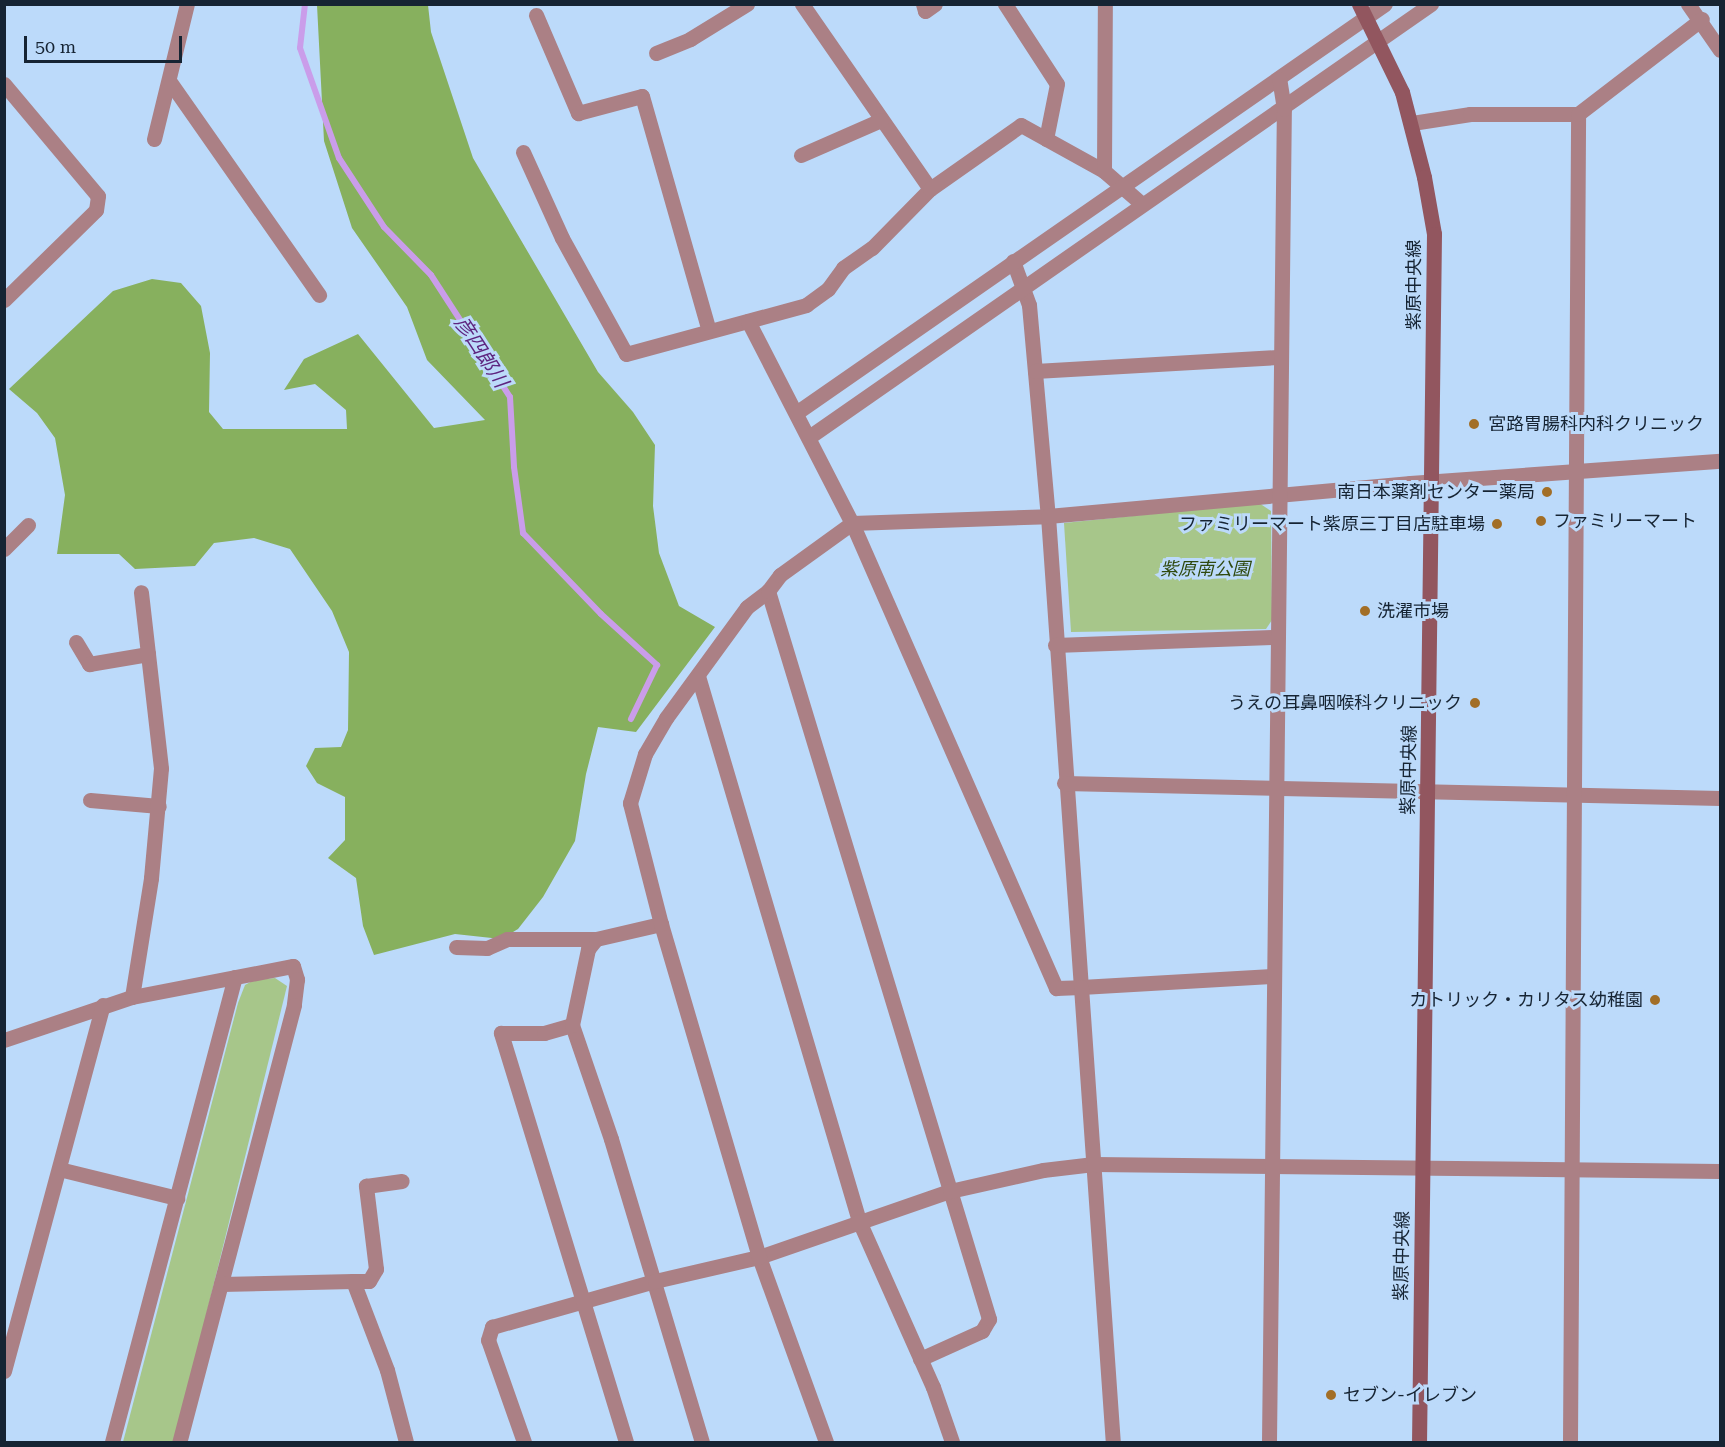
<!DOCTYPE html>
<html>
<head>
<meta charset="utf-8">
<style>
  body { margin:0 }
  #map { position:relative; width:1725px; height:1447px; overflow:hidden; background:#bcdafa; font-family:"Roboto Serif","Noto Sans JP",serif }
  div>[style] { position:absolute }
  .green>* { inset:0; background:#a7c68a }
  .forest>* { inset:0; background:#87b05e }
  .stream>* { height:6px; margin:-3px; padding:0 3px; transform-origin:3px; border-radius:3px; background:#ca9dea }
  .street>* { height:15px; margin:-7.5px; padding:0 7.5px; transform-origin:7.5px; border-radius:7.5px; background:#ab8085 }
  .secondary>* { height:15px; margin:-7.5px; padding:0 7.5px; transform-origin:7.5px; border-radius:7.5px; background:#92565f }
  .dots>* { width:16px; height:16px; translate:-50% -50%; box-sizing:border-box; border:3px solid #bcdafa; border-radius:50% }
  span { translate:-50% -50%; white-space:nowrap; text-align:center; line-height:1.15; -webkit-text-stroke:6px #bcdafa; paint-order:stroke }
  .street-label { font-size:18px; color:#162433 }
  .poi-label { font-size:18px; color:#162433 }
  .left { translate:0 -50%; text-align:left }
  .right { translate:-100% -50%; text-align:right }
  .park-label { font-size:18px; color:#2f490e; font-style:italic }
  .water-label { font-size:20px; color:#5e257f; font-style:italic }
  .frame { position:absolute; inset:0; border:6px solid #162433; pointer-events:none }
  .scale { position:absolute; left:24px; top:36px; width:158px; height:27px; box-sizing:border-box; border:3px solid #162433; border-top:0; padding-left:8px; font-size:18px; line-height:21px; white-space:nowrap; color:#162433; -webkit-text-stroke:4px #bcdafa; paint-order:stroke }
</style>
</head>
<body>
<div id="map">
  <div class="green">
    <div style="clip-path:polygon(1259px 503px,1271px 511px,1272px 620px,1266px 629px,1071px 632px,1064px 523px)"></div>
    <div style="clip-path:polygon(275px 978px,287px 986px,175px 1442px,123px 1442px,238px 1003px,245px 985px,254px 980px)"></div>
  </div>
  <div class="forest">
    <div style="clip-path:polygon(317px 5px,428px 5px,431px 32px,473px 158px,598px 372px,633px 412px,655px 445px,653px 506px,659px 553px,679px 606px,715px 627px,636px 732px,598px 727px,586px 774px,575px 841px,543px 897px,518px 929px,501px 939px,455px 934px,374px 955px,363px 926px,356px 878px,328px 858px,345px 840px,345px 797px,317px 783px,306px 766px,315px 748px,341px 747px,348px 730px,349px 652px,332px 611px,290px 549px,254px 538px,214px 543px,195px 566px,135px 569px,119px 554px,57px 554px,65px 495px,55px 438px,37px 413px,9px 389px,113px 291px,152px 279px,181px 283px,201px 306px,210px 353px,209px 412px,223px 429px,347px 429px,346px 410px,315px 384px,284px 390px,304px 359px,358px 334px,434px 428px,485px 420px,427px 360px,407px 307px,352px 228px,324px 141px)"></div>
  </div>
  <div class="stream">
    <div style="left:305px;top:4px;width:44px;rotate:96.5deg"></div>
    <div style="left:300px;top:48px;width:117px;rotate:70.5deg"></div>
    <div style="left:339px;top:158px;width:82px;rotate:56.9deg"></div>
    <div style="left:384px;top:227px;width:67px;rotate:45.6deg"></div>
    <div style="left:431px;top:275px;width:145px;rotate:57.1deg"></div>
    <div style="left:510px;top:397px;width:70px;rotate:86.7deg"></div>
    <div style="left:514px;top:467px;width:67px;rotate:82.2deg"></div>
    <div style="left:523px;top:533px;width:112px;rotate:46.1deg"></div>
    <div style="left:601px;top:614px;width:76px;rotate:42.3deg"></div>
    <div style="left:657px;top:665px;width:60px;rotate:115.7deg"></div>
  </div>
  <div class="street">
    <div style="left:802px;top:4px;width:225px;rotate:55.3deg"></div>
    <div style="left:923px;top:4px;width:7px;rotate:74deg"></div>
    <div style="left:925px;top:11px;width:12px;rotate:-35deg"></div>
    <div style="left:1005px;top:4px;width:95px;rotate:57deg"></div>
    <div style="left:1057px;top:84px;width:56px;rotate:101.3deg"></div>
    <div style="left:1688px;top:4px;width:56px;rotate:55.2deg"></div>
    <div style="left:536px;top:15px;width:107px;rotate:66.8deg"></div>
    <div style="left:578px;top:113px;width:66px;rotate:-14.9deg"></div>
    <div style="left:642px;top:96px;width:244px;rotate:74.1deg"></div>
    <div style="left:656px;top:53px;width:37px;rotate:-22deg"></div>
    <div style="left:690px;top:39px;width:67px;rotate:-31.6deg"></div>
    <div style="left:170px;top:82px;width:260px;rotate:55deg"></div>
    <div style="left:4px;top:84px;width:146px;rotate:50deg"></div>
    <div style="left:98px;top:196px;width:14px;rotate:98deg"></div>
    <div style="left:96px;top:210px;width:129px;rotate:135.6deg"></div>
    <div style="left:1412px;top:123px;width:59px;rotate:-8.8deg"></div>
    <div style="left:1470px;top:114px;width:108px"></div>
    <div style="left:154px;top:139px;width:139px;rotate:-76.3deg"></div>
    <div style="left:523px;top:152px;width:94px;rotate:65.6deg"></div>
    <div style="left:562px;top:238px;width:132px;rotate:61.1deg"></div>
    <div style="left:626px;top:354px;width:187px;rotate:-15.2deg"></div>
    <div style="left:806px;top:305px;width:27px;rotate:-36deg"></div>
    <div style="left:828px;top:289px;width:26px;rotate:-54deg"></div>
    <div style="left:843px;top:268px;width:35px;rotate:-35deg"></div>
    <div style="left:872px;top:248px;width:83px;rotate:-45.5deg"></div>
    <div style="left:930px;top:189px;width:111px;rotate:-35.1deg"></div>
    <div style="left:1021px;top:125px;width:95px;rotate:29deg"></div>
    <div style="left:1104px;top:171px;width:50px;rotate:41deg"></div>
    <div style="left:801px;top:155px;width:87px;rotate:-23.6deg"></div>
    <div style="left:1104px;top:171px;width:167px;rotate:-89.7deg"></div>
    <div style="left:1013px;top:261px;width:47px;rotate:70deg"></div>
    <div style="left:1029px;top:305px;width:212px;rotate:84.9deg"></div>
    <div style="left:1048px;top:516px;width:472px;rotate:86deg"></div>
    <div style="left:1081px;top:987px;width:193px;rotate:-3.3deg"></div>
    <div style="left:748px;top:321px;width:227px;rotate:62.8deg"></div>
    <div style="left:852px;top:523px;width:508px;rotate:66.31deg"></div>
    <div style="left:1056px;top:988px;width:25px;rotate:-2deg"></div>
    <div style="left:1081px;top:987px;width:456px;rotate:86deg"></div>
    <div style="left:1035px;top:371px;width:246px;rotate:-3.3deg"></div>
    <div style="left:796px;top:413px;width:717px;rotate:-34.78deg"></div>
    <div style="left:809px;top:437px;width:758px;rotate:-34.84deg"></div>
    <div style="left:4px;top:549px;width:34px;rotate:-45deg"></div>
    <div style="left:768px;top:591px;width:761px;rotate:73.11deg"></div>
    <div style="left:989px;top:1319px;width:14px;rotate:120deg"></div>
    <div style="left:982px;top:1331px;width:68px;rotate:155.7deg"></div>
    <div style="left:76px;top:642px;width:26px;rotate:59deg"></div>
    <div style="left:89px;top:664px;width:60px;rotate:-9.6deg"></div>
    <div style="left:1055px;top:645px;width:223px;rotate:-2.1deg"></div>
    <div style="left:698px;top:676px;width:568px;rotate:73.54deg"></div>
    <div style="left:859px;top:1221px;width:182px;rotate:66deg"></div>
    <div style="left:933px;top:1387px;width:58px;rotate:70.9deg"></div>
    <div style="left:1064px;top:783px;width:656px;rotate:1.31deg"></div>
    <div style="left:90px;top:800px;width:69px;rotate:5deg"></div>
    <div style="left:456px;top:947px;width:31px;rotate:2deg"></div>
    <div style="left:487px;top:948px;width:22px;rotate:-24deg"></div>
    <div style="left:507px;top:939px;width:89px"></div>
    <div style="left:132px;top:997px;width:121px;rotate:-80.9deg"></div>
    <div style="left:151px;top:878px;width:110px;rotate:-84.8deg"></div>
    <div style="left:161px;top:768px;width:177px;rotate:-96.5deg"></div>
    <div style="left:572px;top:1025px;width:120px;rotate:71.1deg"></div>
    <div style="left:611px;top:1139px;width:316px;rotate:73.3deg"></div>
    <div style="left:4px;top:1040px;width:135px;rotate:-18.6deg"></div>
    <div style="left:132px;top:997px;width:164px;rotate:-10.9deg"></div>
    <div style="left:293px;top:966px;width:14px;rotate:73deg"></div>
    <div style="left:297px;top:979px;width:26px;rotate:97deg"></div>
    <div style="left:294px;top:1005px;width:452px;rotate:104.7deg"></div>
    <div style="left:59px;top:1169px;width:122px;rotate:13.8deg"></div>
    <div style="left:353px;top:1281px;width:16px"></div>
    <div style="left:369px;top:1281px;width:14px;rotate:-60deg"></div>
    <div style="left:376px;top:1269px;width:84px;rotate:-96.9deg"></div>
    <div style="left:366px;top:1186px;width:36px;rotate:-8deg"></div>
    <div style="left:221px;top:1284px;width:132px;rotate:-1.3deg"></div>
    <div style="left:353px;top:1281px;width:95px;rotate:69.1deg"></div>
    <div style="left:387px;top:1370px;width:74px;rotate:75.2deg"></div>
    <div style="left:4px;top:1371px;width:379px;rotate:-74.9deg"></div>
    <div style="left:112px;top:1442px;width:481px;rotate:-75.2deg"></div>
    <div style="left:524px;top:1442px;width:108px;rotate:-109.4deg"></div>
    <div style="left:488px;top:1340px;width:14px;rotate:-73deg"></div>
    <div style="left:492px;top:1327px;width:169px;rotate:-15.8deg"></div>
    <div style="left:655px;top:1281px;width:107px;rotate:-13deg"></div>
    <div style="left:759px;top:1257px;width:202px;rotate:-19.1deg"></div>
    <div style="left:950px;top:1191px;width:95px;rotate:-12.7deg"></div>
    <div style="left:1043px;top:1170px;width:51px;rotate:-6.7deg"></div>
    <div style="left:1094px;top:1164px;width:626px;rotate:0.64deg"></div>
    <div style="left:626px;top:1442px;width:428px;rotate:-107deg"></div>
    <div style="left:501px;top:1033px;width:43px"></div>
    <div style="left:544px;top:1033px;width:29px;rotate:-16deg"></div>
    <div style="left:572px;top:1025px;width:78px;rotate:-78.1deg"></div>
    <div style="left:588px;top:949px;width:13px;rotate:-51deg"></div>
    <div style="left:596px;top:939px;width:67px;rotate:-13deg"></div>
    <div style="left:826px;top:1442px;width:197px;rotate:-109.9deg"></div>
    <div style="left:759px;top:1257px;width:347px;rotate:-106.4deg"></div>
    <div style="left:661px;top:924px;width:125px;rotate:-104.4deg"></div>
    <div style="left:630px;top:803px;width:51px;rotate:-73deg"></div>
    <div style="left:645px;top:754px;width:42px;rotate:-59.7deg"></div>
    <div style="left:666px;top:718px;width:137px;rotate:-53.9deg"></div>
    <div style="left:747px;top:607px;width:26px;rotate:-37deg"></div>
    <div style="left:768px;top:591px;width:20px;rotate:-53deg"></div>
    <div style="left:780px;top:575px;width:89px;rotate:-35.8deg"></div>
    <div style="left:852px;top:523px;width:196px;rotate:-2deg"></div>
    <div style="left:1048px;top:516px;width:364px;rotate:-5.2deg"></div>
    <div style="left:1410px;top:483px;width:311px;rotate:-4.1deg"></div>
    <div style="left:1269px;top:1442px;width:1333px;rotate:-89.36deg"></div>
    <div style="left:1284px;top:109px;width:30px;rotate:-99deg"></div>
    <div style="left:1570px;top:1442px;width:1328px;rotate:-89.65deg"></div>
    <div style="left:1578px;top:114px;width:156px;rotate:-37.5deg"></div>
  </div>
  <div class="secondary">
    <div style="left:1359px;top:4px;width:98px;rotate:64deg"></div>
    <div style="left:1402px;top:92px;width:88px;rotate:75.5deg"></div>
    <div style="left:1424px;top:177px;width:58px;rotate:80deg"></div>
    <div style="left:1434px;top:234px;width:1208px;rotate:90.71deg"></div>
  </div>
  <div class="dots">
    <div style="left:1474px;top:424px;background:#a26e26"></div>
    <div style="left:1547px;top:492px;background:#a26e26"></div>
    <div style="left:1541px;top:521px;background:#a26e26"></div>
    <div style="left:1497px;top:524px;background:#a26e26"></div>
    <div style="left:1365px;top:611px;background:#a26e26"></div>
    <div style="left:1475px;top:703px;background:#a26e26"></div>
    <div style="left:1655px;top:1000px;background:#a26e26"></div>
    <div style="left:1331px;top:1395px;background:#a26e26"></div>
  </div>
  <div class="street-label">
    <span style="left:1414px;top:285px;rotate:-90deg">紫原中央線</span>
    <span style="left:1409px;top:770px;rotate:-89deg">紫原中央線</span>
    <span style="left:1402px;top:1256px;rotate:-89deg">紫原中央線</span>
  </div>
  <div class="poi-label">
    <span class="left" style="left:1488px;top:424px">宮路胃腸科内科クリニック</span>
    <span class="right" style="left:1535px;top:492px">南日本薬剤センター薬局</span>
    <span class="left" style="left:1553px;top:521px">ファミリーマート</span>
    <span class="right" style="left:1485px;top:524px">ファミリーマート紫原三丁目店駐車場</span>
    <span class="left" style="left:1377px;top:611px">洗濯市場</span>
    <span class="right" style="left:1462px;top:703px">うえの耳鼻咽喉科クリニック</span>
    <span class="right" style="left:1643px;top:1000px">カトリック・カリタス幼稚園</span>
    <span class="left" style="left:1343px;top:1395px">セブン-イレブン</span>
  </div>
  <div class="park-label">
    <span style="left:1205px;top:569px">紫原南公園</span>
  </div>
  <div class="water-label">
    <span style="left:481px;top:352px;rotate:57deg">彦四郎川</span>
  </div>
  <div class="frame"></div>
  <div class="scale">50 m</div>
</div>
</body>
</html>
